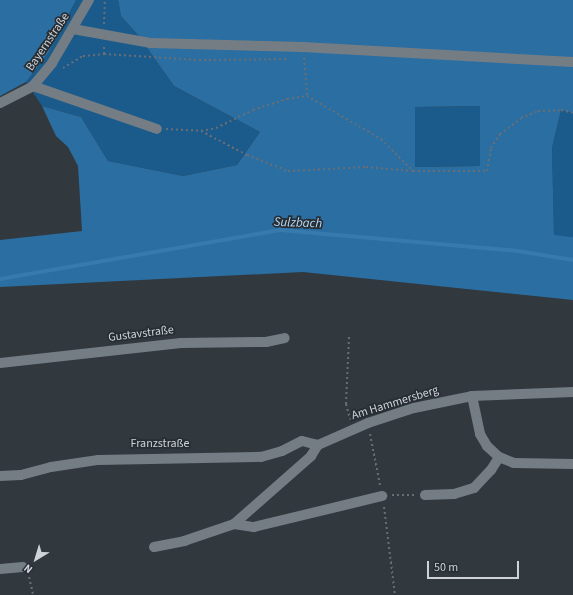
<!DOCTYPE html>
<html>
<head>
<meta charset="utf-8">
<style>
  body { margin:0 }
  #map { position:relative; width:573px; height:595px; overflow:hidden; background:#31383e; font-family:"Source Sans 3",sans-serif }
  div>[style] { position:absolute }
  .green>* { inset:0; background:#1b5b8b }
  .forest>* { inset:0; background:#2b6ea2 }
  .stream>* { height:3.5px; margin:-1.75px; padding:0 1.75px; transform-origin:1.75px; border-radius:1.75px; background:#377aae }
  .path>* { height:2px; margin-top:-1px; transform-origin:0; background:repeating-linear-gradient(90deg,#686e74 0 2px,transparent 0 5px) }
  .minor>* { height:10px; margin:-5px; padding:0 5px; transform-origin:5px; border-radius:5px; background:#757d84 }
  span { translate:-50% -50%; white-space:nowrap; text-align:center; line-height:1.15; -webkit-text-stroke:3.5px #272e34; paint-order:stroke }
  .street-label { font-size:12px; color:#cfd3d7 }
  .water-label { font-size:13px; color:#b8d9f7; font-style:italic }
  .north { position:absolute; left:16px; top:539px; width:40px; height:40px; -webkit-text-stroke:3px #272e34; paint-order:stroke; rotate:218deg; font-size:11px; font-weight:700; line-height:16px; text-align:center; color:#cfd3d7 }
  .north::after { content:''; display:block; margin:auto; width:14px; height:18px; background:#cfd3d7; clip-path:polygon(50% 0,100% 100%,50% 72%,0 100%) }
  .scale { position:absolute; left:427px; top:561px; width:92px; height:18px; box-sizing:border-box; border:2px solid #cfd3d7; border-top:0; padding-left:5px; font-size:12px; line-height:14px; white-space:nowrap; color:#cfd3d7; -webkit-text-stroke:3px #272e34; paint-order:stroke }
</style>
</head>
<body>
<div id="map">
  <div class="green">
    <div style="clip-path:polygon(76px 0,118px 0,121px 16px,138px 35px,174px 86px,260px 132px,237px 165px,183px 176px,108px 161px,81px 117px,42px 106px,26px 82px,49px 52px)"></div>
    <div style="clip-path:polygon(480px 106px,480px 166px,415px 167px,414px 107px)"></div>
    <div style="clip-path:polygon(561px 110px,573px 113px,573px 237px,554px 236px,552px 148px)"></div>
  </div>
  <div class="forest">
    <div style="clip-path:polygon(0 0,76px 0,49px 52px,26px 82px,0 96px)"></div>
    <div style="clip-path:polygon(evenodd,118px 0,573px 0,573px 113px,561px 110px,552px 148px,554px 235px,573px 237px,573px 300px,303px 272px,0 287px,0 240px,82px 231px,78px 166px,68px 147px,56px 136px,42px 106px,81px 117px,108px 161px,183px 176px,237px 165px,260px 132px,174px 86px,138px 35px,121px 16px,118px 0,480px 106px,480px 166px,415px 167px,415px 107px,480px 106px)"></div>
  </div>
  <div class="stream">
    <div style="left:0;top:279px;width:284px;rotate:-9.9deg"></div>
    <div style="left:280px;top:230px;width:239px;rotate:5deg"></div>
    <div style="left:518px;top:251px;width:56px;rotate:9.3deg"></div>
  </div>
  <div class="path">
    <div style="left:104px;top:24px;width:24px;rotate:-88deg"></div>
    <div style="left:104px;top:54px;width:9px;rotate:-90deg"></div>
    <div style="left:304px;top:58px;width:38px;rotate:85deg"></div>
    <div style="left:307px;top:96px;width:86px;rotate:30.2deg"></div>
    <div style="left:381px;top:139px;width:44px;rotate:45deg"></div>
    <div style="left:63px;top:68px;width:23px;rotate:-31deg"></div>
    <div style="left:83px;top:56px;width:21px;rotate:-5deg"></div>
    <div style="left:104px;top:54px;width:95px;rotate:3.6deg"></div>
    <div style="left:199px;top:60px;width:89px;rotate:-0.6deg"></div>
    <div style="left:166px;top:129px;width:35px;rotate:3deg"></div>
    <div style="left:201px;top:131px;width:52px;rotate:27.6deg"></div>
    <div style="left:247px;top:155px;width:44px;rotate:21.3deg"></div>
    <div style="left:288px;top:171px;width:78px;rotate:-2.9deg"></div>
    <div style="left:366px;top:167px;width:47px;rotate:4.9deg"></div>
    <div style="left:413px;top:171px;width:74px"></div>
    <div style="left:487px;top:171px;width:23px;rotate:-80deg"></div>
    <div style="left:491px;top:148px;width:17px;rotate:-57deg"></div>
    <div style="left:500px;top:134px;width:26px;rotate:-37deg"></div>
    <div style="left:521px;top:118px;width:18px;rotate:-22deg"></div>
    <div style="left:538px;top:111px;width:23px;rotate:-2deg"></div>
    <div style="left:561px;top:110px;width:12px;rotate:14deg"></div>
    <div style="left:201px;top:131px;width:15px;rotate:-11deg"></div>
    <div style="left:216px;top:128px;width:41px;rotate:-25.9deg"></div>
    <div style="left:253px;top:110px;width:36px;rotate:-18deg"></div>
    <div style="left:287px;top:99px;width:20px;rotate:-9deg"></div>
    <div style="left:349px;top:337px;width:67px;rotate:92.6deg"></div>
    <div style="left:346px;top:404px;width:16px;rotate:75deg"></div>
    <div style="left:370px;top:434px;width:52px;rotate:78.9deg"></div>
    <div style="left:392px;top:495px;width:24px"></div>
    <div style="left:384px;top:507px;width:89px;rotate:82.9deg"></div>
    <div style="left:29px;top:577px;width:18px;rotate:77deg"></div>
  </div>
  <div class="minor">
    <div style="left:73px;top:29px;width:78px;rotate:10.3deg"></div>
    <div style="left:150px;top:43px;width:153px;rotate:1.5deg"></div>
    <div style="left:303px;top:47px;width:270px;rotate:3.2deg"></div>
    <div style="left:33px;top:86px;width:131px;rotate:19.1deg"></div>
    <div style="left:0;top:103px;width:37px;rotate:-27deg"></div>
    <div style="left:33px;top:86px;width:30px;rotate:-50deg"></div>
    <div style="left:52px;top:63px;width:73px;rotate:-59.6deg"></div>
    <div style="left:0;top:363px;width:182px;rotate:-6.3deg"></div>
    <div style="left:181px;top:343px;width:85px;rotate:-0.7deg"></div>
    <div style="left:266px;top:342px;width:19px;rotate:-12deg"></div>
    <div style="left:472px;top:396px;width:39px;rotate:78deg"></div>
    <div style="left:480px;top:434px;width:14px;rotate:60deg"></div>
    <div style="left:487px;top:446px;width:16px;rotate:43deg"></div>
    <div style="left:499px;top:457px;width:16px;rotate:22deg"></div>
    <div style="left:514px;top:463px;width:59px;rotate:1deg"></div>
    <div style="left:0;top:476px;width:21px;rotate:-3deg"></div>
    <div style="left:21px;top:475px;width:31px;rotate:-15deg"></div>
    <div style="left:51px;top:467px;width:48px;rotate:-8.5deg"></div>
    <div style="left:98px;top:460px;width:163px;rotate:-1.1deg"></div>
    <div style="left:261px;top:457px;width:22px;rotate:-16deg"></div>
    <div style="left:282px;top:451px;width:22px;rotate:-27deg"></div>
    <div style="left:302px;top:441px;width:16px;rotate:14deg"></div>
    <div style="left:425px;top:495px;width:29px;rotate:-2deg"></div>
    <div style="left:454px;top:494px;width:21px;rotate:-17deg"></div>
    <div style="left:474px;top:488px;width:25px;rotate:-47deg"></div>
    <div style="left:491px;top:470px;width:15px;rotate:-58deg"></div>
    <div style="left:234px;top:524px;width:20px;rotate:9deg"></div>
    <div style="left:254px;top:527px;width:132px;rotate:-13.6deg"></div>
    <div style="left:154px;top:547px;width:31px;rotate:-11deg"></div>
    <div style="left:184px;top:541px;width:53px;rotate:-18.8deg"></div>
    <div style="left:234px;top:524px;width:103px;rotate:-41.4deg"></div>
    <div style="left:311px;top:456px;width:13px;rotate:-58deg"></div>
    <div style="left:318px;top:445px;width:55px;rotate:-23.7deg"></div>
    <div style="left:368px;top:423px;width:48px;rotate:-18.1deg"></div>
    <div style="left:414px;top:408px;width:59px;rotate:-11.7deg"></div>
    <div style="left:472px;top:396px;width:101px;rotate:-2.3deg"></div>
    <div style="left:0;top:569px;width:23px;rotate:-5deg"></div>
  </div>
  <div class="street-label">
    <span style="left:48px;top:42px;rotate:-56deg">Bayernstraße</span>
    <span style="left:141px;top:334px;rotate:-7deg">Gustavstraße</span>
    <span style="left:395px;top:403px;rotate:-17deg">Am Hammersberg</span>
    <span style="left:160px;top:444px">Franzstraße</span>
  </div>
  <div class="water-label">
    <span style="left:298px;top:223px;rotate:2deg">Sulzbach</span>
  </div>
  <div class="north">N</div>
  <div class="scale">50 m</div>
</div>
</body>
</html>
